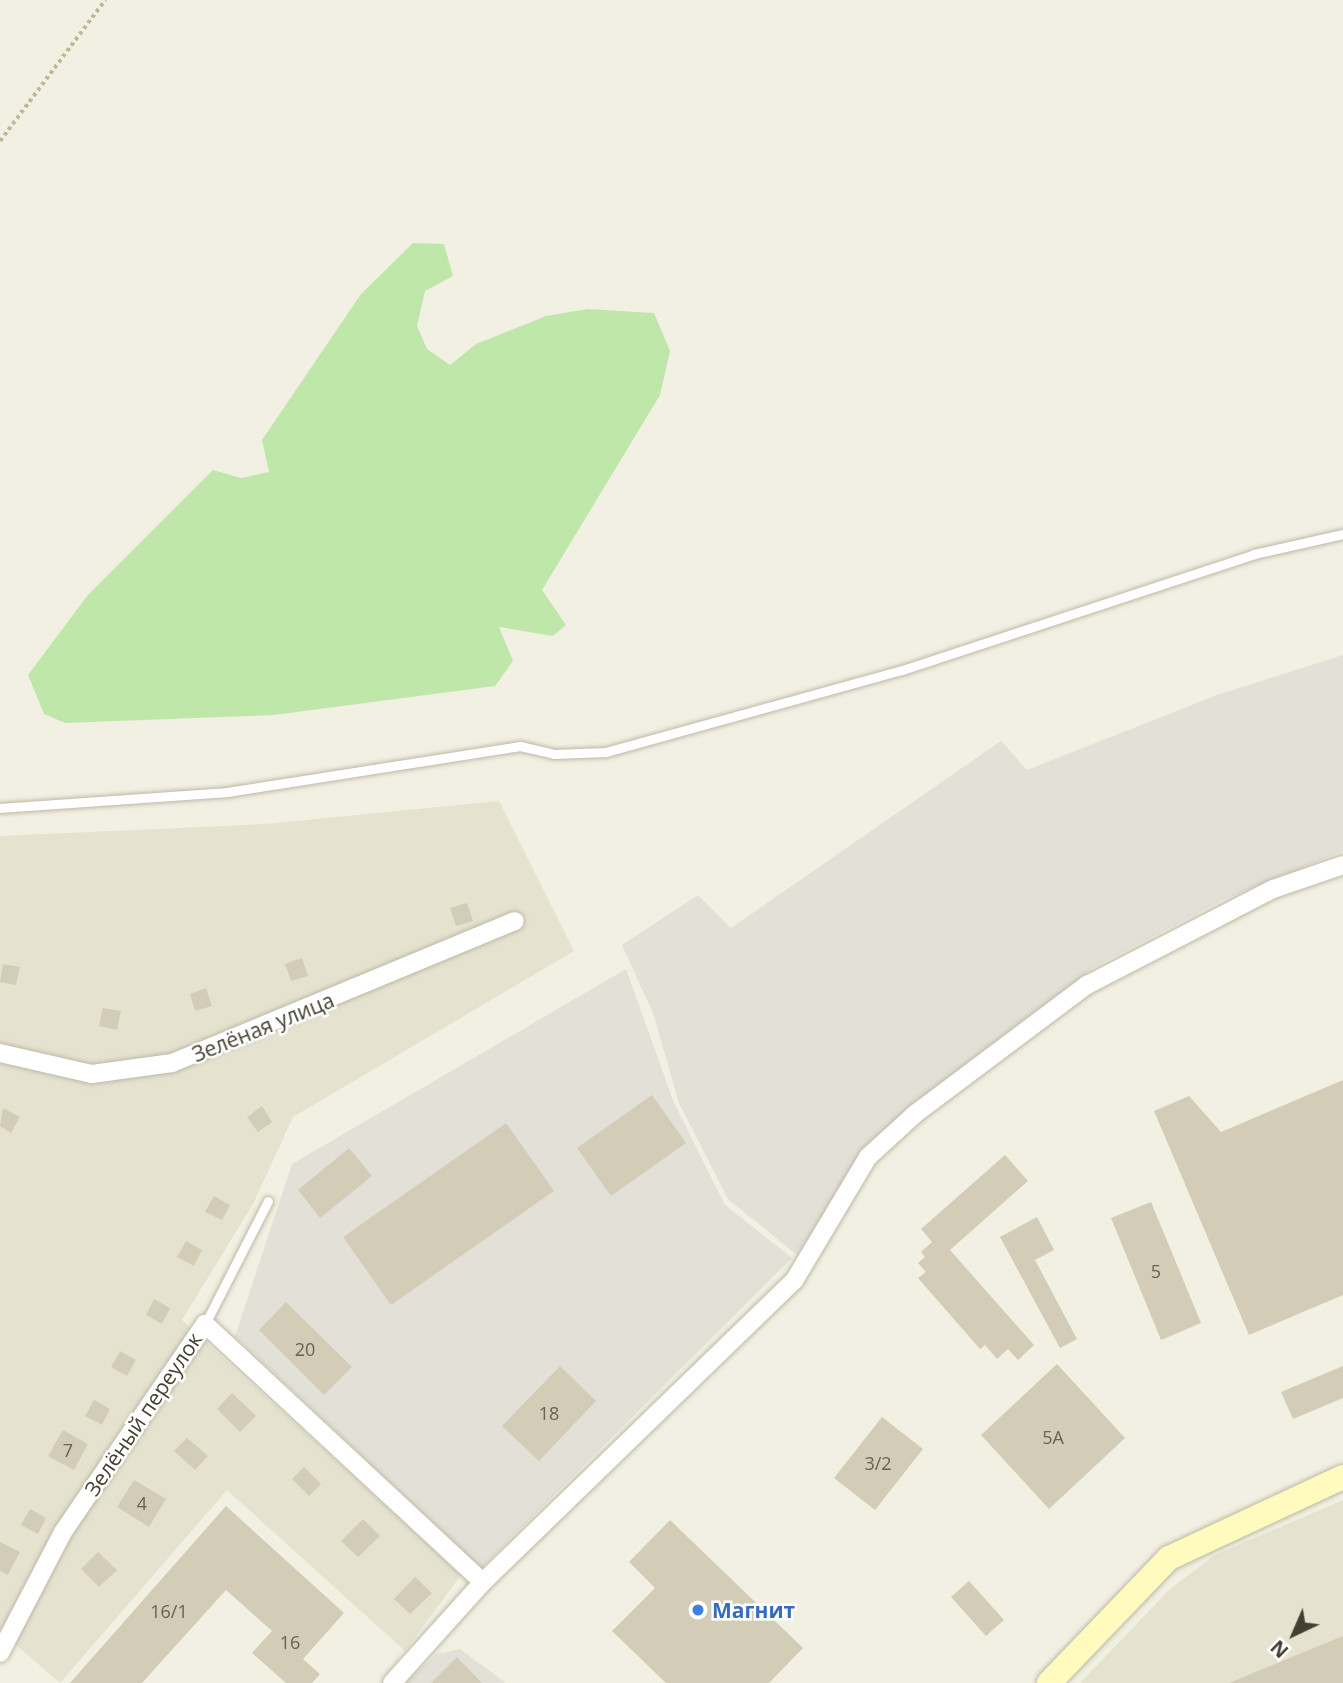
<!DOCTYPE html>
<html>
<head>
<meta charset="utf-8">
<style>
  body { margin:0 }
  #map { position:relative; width:1343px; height:1683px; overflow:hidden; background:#f1f0e2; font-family:"Open Sans",sans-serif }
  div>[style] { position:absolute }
  .residential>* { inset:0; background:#e5e3d0 }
  .industrial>* { inset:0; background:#e3e0d8 }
  .green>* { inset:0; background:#c0e7aa }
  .building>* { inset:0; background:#d3cdb8 }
  .path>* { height:3.5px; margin-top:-1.75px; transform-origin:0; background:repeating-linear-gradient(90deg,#bfb896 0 3.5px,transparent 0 7px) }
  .roads { filter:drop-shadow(0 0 2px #bdb9a5) drop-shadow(0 0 2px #bdb9a5) }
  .lane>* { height:9px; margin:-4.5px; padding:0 4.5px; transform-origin:4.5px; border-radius:4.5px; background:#fff }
  .street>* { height:18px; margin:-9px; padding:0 9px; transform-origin:9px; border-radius:9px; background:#fff }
  .secondary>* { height:24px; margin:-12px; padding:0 12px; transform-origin:12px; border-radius:12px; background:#fffbbf }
  .dots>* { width:19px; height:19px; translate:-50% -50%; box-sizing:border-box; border:4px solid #fff; border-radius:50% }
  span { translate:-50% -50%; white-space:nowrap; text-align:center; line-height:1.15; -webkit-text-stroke:5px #fff; paint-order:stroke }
  .number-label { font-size:18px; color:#676354 }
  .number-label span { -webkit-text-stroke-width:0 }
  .street-label { font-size:21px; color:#434033 }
  .shop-label { font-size:21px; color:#366cbe; font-weight:700 }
  .left { translate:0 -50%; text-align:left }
  .north { position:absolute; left:1259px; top:1599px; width:70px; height:70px; -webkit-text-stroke:5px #fff; paint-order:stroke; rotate:224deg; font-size:19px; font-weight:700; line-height:28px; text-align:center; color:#434033 }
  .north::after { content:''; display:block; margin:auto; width:24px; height:32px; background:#434033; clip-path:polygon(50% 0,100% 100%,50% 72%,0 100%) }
</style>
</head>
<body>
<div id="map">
  <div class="residential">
    <div style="clip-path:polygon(499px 801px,574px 951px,293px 1117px,253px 1204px,182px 1320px,461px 1575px,405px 1651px,227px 1490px,60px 1683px,0 1631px,0 836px,265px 824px)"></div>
    <div style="clip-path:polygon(1343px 1500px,1343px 1683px,1080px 1683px,1170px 1589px,1215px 1555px)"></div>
  </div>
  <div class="industrial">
    <div style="clip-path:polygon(1343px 655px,1343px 851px,1225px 899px,1094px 967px,875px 1138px,797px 1255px,728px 1199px,679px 1103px,653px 1013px,622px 945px,698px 895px,731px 928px,1001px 741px,1027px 770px,1217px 695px)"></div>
    <div style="clip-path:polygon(626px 969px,674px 1103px,725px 1205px,792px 1258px,481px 1568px,235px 1336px,292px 1164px)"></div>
    <div style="clip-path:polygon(460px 1649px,506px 1683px,405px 1683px,436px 1654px)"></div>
  </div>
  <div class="green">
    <div style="clip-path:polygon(413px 243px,444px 244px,453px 276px,425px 291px,417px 326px,427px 349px,450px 365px,476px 344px,546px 316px,588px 309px,654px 313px,670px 351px,660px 395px,542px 590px,566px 625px,553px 636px,499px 627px,513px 661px,495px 686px,274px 715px,65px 723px,44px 714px,28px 675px,87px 596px,213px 470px,241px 478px,269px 472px,262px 440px,361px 294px)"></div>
  </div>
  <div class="building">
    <div style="clip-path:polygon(467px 903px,473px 921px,456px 926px,450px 908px)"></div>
    <div style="clip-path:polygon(302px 958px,308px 976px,291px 981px,285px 964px)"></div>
    <div style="clip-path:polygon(3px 964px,20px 967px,16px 985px,0 982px)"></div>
    <div style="clip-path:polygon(206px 988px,212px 1006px,195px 1011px,190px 994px)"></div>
    <div style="clip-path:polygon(103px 1008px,121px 1011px,117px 1030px,99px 1026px)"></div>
    <div style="clip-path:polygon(1343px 1080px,1343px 1295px,1249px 1335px,1154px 1111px,1189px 1096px,1221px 1132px)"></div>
    <div style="clip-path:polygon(652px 1095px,686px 1143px,611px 1196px,577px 1148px)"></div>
    <div style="clip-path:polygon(262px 1106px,272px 1122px,258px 1132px,247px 1117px)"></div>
    <div style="clip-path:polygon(3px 1108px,20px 1117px,11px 1133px,0 1126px)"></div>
    <div style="clip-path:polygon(506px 1123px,554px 1191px,391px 1305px,343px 1237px)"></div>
    <div style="clip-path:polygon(349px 1148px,372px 1176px,320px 1218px,298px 1190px)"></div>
    <div style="clip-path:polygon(1005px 1155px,1028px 1181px,950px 1250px,1034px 1345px,1018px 1360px,1008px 1349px,997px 1359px,985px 1345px,980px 1349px,918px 1278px,926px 1272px,918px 1263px,925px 1257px,921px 1252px,932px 1242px,921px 1229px)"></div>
    <div style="clip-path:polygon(214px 1196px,230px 1205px,222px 1220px,205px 1212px)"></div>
    <div style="clip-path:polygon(1151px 1202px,1201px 1323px,1161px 1340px,1111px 1218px)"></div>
    <div style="clip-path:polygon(1037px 1217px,1054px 1250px,1035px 1260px,1077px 1339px,1060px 1348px,1000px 1237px)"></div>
    <div style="clip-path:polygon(186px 1241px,202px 1250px,194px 1266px,177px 1257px)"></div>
    <div style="clip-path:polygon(154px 1299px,170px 1308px,162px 1324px,146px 1315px)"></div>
    <div style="clip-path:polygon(286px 1302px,352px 1367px,324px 1395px,259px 1330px)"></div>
    <div style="clip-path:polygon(120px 1351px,136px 1360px,127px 1376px,111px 1367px)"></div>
    <div style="clip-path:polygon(1057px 1364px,1125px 1438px,1049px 1509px,981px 1435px)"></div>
    <div style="clip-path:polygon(560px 1366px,596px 1401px,539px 1461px,502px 1426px)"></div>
    <div style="clip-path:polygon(1343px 1366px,1343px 1398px,1293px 1419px,1281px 1392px)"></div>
    <div style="clip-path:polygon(232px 1393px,256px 1416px,240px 1432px,217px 1409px)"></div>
    <div style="clip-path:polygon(94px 1400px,110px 1409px,102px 1425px,85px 1416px)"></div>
    <div style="clip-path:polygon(882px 1417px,923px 1449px,875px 1510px,834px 1478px)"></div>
    <div style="clip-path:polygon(63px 1430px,88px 1444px,74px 1470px,48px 1456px)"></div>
    <div style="clip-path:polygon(187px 1438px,208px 1456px,195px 1470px,174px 1451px)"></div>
    <div style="clip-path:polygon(304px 1467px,321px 1484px,309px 1496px,292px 1479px)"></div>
    <div style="clip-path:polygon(134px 1480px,166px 1499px,149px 1527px,117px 1507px)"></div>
    <div style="clip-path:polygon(226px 1506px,344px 1613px,303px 1659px,320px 1674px,312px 1683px,286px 1683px,252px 1653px,272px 1631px,226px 1590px,142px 1683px,70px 1683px)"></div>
    <div style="clip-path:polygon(30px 1509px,46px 1518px,38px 1534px,21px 1525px)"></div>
    <div style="clip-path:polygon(363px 1519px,380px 1536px,358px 1557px,341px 1541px)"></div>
    <div style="clip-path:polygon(670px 1520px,803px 1648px,769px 1683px,666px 1683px,612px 1631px,655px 1588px,629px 1562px)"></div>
    <div style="clip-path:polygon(0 1542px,20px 1552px,8px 1575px,0 1571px)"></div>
    <div style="clip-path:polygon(98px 1552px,117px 1570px,99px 1587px,81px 1569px)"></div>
    <div style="clip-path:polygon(415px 1577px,432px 1593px,410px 1614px,394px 1599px)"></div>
    <div style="clip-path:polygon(969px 1581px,1004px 1620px,986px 1636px,951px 1597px)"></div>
    <div style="clip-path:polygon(1343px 1636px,1343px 1683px,1229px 1683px)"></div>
    <div style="clip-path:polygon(457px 1657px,482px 1683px,431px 1683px)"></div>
  </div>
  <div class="path">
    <div style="left:0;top:141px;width:176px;rotate:-53.3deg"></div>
  </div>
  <div class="roads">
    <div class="lane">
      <div style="left:0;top:808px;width:228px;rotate:-4deg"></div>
      <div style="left:227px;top:792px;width:297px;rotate:-8.9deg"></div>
      <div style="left:520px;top:746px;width:35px;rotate:13deg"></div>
      <div style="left:554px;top:754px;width:52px;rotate:-2.2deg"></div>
      <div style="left:606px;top:752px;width:307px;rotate:-15.5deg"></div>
      <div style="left:902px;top:670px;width:371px;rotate:-18.2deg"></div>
      <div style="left:1254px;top:554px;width:91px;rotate:-12.7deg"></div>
      <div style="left:205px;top:1324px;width:138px;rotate:-62.9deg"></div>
    </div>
    <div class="street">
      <div style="left:0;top:1053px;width:94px;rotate:12.9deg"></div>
      <div style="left:92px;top:1074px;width:81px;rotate:-7.8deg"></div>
      <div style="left:172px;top:1063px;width:371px;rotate:-22.5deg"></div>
      <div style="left:0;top:1653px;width:136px;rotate:-62.5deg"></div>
      <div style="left:63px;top:1532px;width:252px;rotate:-55.7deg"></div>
      <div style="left:205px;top:1324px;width:379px;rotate:42.9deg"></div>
      <div style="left:392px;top:1683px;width:136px;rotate:-48deg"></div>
      <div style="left:483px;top:1582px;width:433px;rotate:-44.1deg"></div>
      <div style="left:794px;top:1281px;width:144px;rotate:-59.2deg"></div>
      <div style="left:868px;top:1157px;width:64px;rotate:-42.5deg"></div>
      <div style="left:915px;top:1114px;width:215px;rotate:-36.9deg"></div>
      <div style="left:1087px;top:985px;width:209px;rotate:-27.3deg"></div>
      <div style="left:1273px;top:889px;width:74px;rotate:-18.9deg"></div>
    </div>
    <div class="secondary">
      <div style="left:1049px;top:1683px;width:173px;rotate:-46.2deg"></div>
      <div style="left:1169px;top:1558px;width:192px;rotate:-25deg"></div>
    </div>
  </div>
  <div class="dots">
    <div style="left:698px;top:1610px;background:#3f7fe0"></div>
  </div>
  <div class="number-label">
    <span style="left:1156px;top:1271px">5</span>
    <span style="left:305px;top:1349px">20</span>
    <span style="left:549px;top:1413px">18</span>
    <span style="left:1053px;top:1437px">5А</span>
    <span style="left:68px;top:1450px">7</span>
    <span style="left:878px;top:1463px">3/2</span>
    <span style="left:142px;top:1503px">4</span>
    <span style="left:169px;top:1611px">16/1</span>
    <span style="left:290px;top:1642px">16</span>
  </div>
  <div class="street-label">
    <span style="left:263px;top:1027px;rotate:-22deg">Зелёная улица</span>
    <span style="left:143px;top:1414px;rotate:-56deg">Зелёный переулок</span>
  </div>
  <div class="shop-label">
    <span class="left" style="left:712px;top:1610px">Магнит</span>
  </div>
  <div class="north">N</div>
</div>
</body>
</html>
